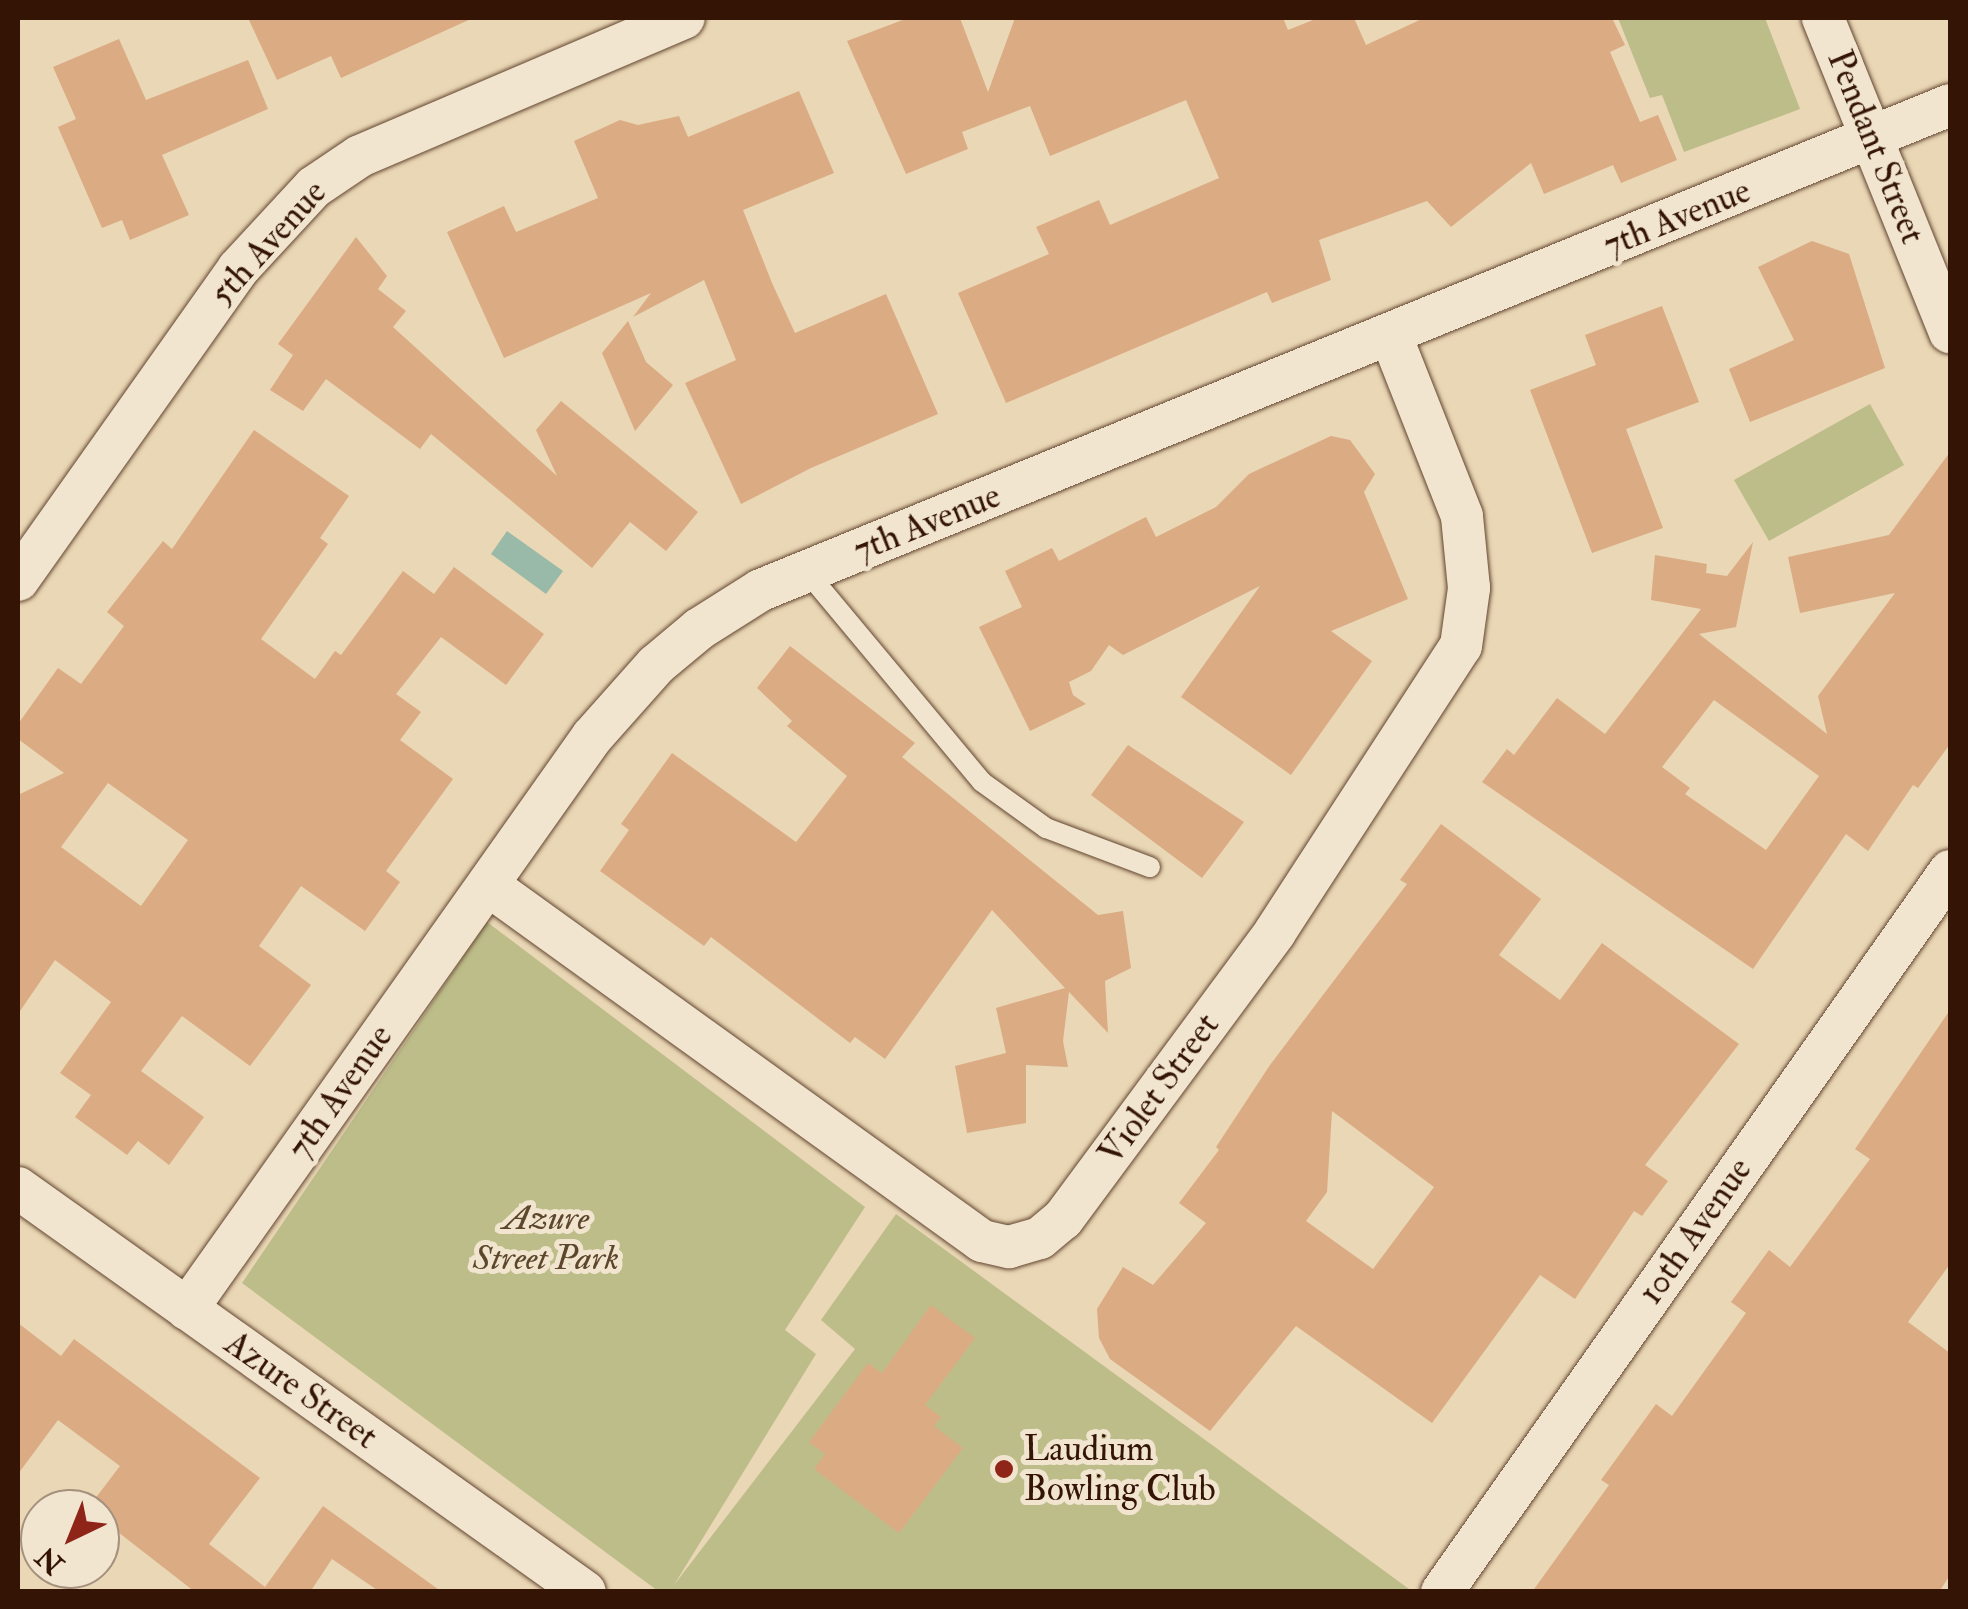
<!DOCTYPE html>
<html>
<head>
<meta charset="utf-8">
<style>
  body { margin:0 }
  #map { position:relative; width:1968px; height:1609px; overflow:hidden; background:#ead7b5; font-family:"IM FELL Double Pica",serif }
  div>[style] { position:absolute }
  .green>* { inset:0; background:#bdbd8a }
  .water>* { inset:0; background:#99baa8 }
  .building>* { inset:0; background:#dbab84 }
  .roads { filter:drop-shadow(0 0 2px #624530) drop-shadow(0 0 2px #624530) }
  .lane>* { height:20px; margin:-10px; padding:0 10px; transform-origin:10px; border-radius:10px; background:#f1e5cf }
  .street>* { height:42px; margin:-21px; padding:0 21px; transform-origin:21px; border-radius:21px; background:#f1e5cf }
  .dots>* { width:28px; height:28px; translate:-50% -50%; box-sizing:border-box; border:5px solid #f1e5cf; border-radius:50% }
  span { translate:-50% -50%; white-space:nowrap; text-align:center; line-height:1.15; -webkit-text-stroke:10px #f1e5cf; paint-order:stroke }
  .street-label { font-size:35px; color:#341404 }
  .park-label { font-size:35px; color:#5d472c; font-style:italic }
  .poi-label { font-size:35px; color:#341404 }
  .left { translate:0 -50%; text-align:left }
  .frame { position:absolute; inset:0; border:20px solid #341404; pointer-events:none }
  .north { position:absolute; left:20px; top:1489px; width:100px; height:100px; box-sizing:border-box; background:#f1e5cf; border:2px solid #a5917e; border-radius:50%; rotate:223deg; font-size:28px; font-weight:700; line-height:40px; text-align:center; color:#341404 }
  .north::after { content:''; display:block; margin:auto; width:35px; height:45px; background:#8f2418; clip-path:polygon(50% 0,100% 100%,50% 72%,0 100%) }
</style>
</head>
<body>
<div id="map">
  <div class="green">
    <div style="clip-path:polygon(1618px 18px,1765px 18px,1800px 109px,1684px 152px,1662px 95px,1650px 98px)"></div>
    <div style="clip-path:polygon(1870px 404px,1904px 465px,1769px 541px,1734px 480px)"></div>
    <div style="clip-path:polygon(487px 922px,865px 1207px,785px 1330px,816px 1354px,674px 1585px,855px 1349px,821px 1320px,896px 1214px,1409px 1589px,658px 1591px,242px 1283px)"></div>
  </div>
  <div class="water">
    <div style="clip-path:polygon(507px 531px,563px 571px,546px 594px,491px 554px)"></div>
  </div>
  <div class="building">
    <div style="clip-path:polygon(248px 18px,473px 18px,341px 78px,331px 56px,277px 80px)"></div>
    <div style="clip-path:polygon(908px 18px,960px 18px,988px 92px,1015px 18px,1283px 18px,1288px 30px,1318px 18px,1354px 18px,1366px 45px,1424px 18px,1612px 18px,1625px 45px,1610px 52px,1640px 122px,1658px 115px,1677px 160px,1621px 183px,1613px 165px,1544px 194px,1531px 163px,1451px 227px,1427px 201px,1319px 240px,1331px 280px,1272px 303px,1267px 292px,1006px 403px,958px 293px,1049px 254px,1036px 227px,1099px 200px,1110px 225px,1219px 178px,1186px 100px,1050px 156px,1030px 106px,962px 132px,968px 149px,906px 174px,847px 41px)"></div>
    <div style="clip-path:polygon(119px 39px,146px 100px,248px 60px,268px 109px,162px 155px,189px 215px,130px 240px,122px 220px,102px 228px,58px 127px,76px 119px,53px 67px)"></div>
    <div style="clip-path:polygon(799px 91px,834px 173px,743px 210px,772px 283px,795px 333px,886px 294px,938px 414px,811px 468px,741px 504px,685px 383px,736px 360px,704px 280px,633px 317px,651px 293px,504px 358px,447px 232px,504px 206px,516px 232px,598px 198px,574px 141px,620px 120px,638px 125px,679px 116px,688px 137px)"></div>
    <div style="clip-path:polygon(356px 237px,387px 276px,378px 289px,406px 311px,393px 327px,557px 476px,536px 430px,561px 401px,698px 512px,666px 551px,630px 522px,592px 568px,431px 434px,420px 449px,326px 379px,303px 411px,270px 390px,293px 355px,278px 344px)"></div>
    <div style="clip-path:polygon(1812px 241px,1849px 254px,1885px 368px,1750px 422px,1729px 369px,1794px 340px,1758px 267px)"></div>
    <div style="clip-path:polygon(1662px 306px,1699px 402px,1626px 429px,1663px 528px,1592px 553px,1530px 390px,1596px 365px,1585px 335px)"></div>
    <div style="clip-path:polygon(628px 321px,646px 362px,673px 385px,635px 431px,602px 353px)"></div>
    <div style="clip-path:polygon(evenodd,254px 430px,349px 496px,320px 538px,328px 544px,261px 639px,315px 679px,335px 651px,341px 655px,403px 571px,434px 594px,454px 567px,544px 634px,506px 685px,441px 637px,396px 694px,421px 712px,400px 740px,453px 779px,386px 871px,400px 882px,365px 931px,301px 886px,259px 946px,311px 985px,250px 1066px,182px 1016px,141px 1071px,204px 1117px,169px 1165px,138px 1141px,127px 1155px,75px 1117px,91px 1095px,60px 1073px,111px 1002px,55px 960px,18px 1014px,18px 795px,64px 773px,18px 739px,18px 724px,58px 668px,81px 684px,124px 626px,107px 612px,163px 541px,172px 549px,254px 430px,108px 783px,188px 840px,141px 906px,61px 847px,108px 783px)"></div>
    <div style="clip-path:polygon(1331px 436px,1350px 440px,1375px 474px,1364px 492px,1408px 599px,1331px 631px,1372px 661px,1291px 775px,1181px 697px,1260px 586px,1123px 655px,1109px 645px,1091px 671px,1069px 682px,1073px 695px,1086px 704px,1030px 731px,979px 627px,1022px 607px,1005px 571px,1052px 548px,1059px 561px,1146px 517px,1156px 537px,1216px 507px,1249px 474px)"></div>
    <div style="clip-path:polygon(evenodd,1950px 452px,1950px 744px,1918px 788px,1913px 785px,1868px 851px,1846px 834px,1753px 969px,1482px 782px,1507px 749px,1514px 755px,1557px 698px,1605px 734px,1701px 609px,1651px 600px,1655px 555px,1707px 564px,1706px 573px,1727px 576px,1753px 542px,1736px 627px,1699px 634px,1827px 734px,1818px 696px,1895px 593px,1800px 613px,1788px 557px,1889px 535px,1950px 452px,1714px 700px,1819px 776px,1766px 850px,1685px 794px,1690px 788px,1662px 767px,1714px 700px)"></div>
    <div style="clip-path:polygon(790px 646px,915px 743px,902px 757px,1098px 915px,1123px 911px,1131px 968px,1105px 981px,1108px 1033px,1069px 992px,1063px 1041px,1068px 1067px,1026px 1065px,1026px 1123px,967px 1133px,955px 1066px,1006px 1053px,996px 1008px,1065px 988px,992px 910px,885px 1059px,855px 1037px,850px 1043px,711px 937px,704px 946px,600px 871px,629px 830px,621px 824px,672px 753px,796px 842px,847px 776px,787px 726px,792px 721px,757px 688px)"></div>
    <div style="clip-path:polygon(1128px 745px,1244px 822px,1202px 878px,1091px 795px)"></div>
    <div style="clip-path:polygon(evenodd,1441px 824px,1541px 899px,1499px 955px,1560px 1000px,1602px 943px,1739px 1044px,1645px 1165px,1668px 1181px,1642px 1216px,1634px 1211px,1575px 1299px,1540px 1275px,1432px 1423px,1296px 1326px,1210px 1431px,1110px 1359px,1099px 1338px,1097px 1309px,1123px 1267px,1153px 1285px,1206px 1223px,1179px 1203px,1219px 1150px,1216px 1147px,1270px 1065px,1407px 884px,1400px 880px,1441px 824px,1332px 1111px,1434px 1187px,1373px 1269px,1306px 1221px,1327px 1192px,1332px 1111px)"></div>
    <div style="clip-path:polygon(1950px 1010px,1950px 1264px,1908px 1322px,1950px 1353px,1950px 1575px,1939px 1592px,1532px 1592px,1609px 1485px,1601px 1480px,1656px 1404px,1672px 1416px,1746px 1313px,1731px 1302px,1769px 1250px,1790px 1267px,1870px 1159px,1855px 1149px)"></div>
    <div style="clip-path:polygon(931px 1305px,975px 1338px,925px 1405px,941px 1417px,934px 1426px,963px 1448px,899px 1533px,814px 1469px,825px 1454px,809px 1442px,868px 1363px,882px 1373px)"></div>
    <div style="clip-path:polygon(18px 1323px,61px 1356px,74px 1339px,260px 1478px,209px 1544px,265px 1587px,323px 1506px,442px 1592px,380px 1592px,332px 1559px,310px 1592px,195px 1592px,100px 1518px,100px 1509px,88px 1508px,120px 1466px,58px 1420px,18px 1474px)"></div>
  </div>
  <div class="roads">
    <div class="lane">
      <div style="left:807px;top:572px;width:273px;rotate:50.2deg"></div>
      <div style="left:982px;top:782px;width:79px;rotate:35.7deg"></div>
      <div style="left:1046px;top:828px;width:111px;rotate:20.6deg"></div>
    </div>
    <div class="street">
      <div style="left:1823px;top:18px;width:339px;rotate:68deg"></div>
      <div style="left:18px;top:580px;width:381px;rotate:-54.7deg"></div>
      <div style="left:238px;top:269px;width:112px;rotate:-47.2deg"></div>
      <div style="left:314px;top:187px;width:55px;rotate:-34deg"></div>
      <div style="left:360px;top:156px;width:352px;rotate:-23.1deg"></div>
      <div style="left:488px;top:885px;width:609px;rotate:35.78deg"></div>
      <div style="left:982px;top:1241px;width:28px;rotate:13deg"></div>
      <div style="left:1009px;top:1247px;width:32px;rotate:-16deg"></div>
      <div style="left:1040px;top:1238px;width:30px;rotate:-40deg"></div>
      <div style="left:1063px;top:1219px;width:357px;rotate:-53.5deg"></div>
      <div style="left:1275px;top:932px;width:341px;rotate:-57deg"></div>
      <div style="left:1461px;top:646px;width:59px;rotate:-82.1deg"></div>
      <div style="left:1469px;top:588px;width:72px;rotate:-95.6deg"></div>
      <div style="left:1462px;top:516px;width:193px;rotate:-111.5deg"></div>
      <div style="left:18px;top:1188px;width:696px;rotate:35.47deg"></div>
      <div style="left:187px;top:1309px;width:701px;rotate:-54.7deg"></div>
      <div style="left:592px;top:737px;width:96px;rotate:-48.4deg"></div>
      <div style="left:656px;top:665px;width:56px;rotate:-39.9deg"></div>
      <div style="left:699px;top:629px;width:73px;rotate:-32.2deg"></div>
      <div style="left:761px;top:590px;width:1284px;rotate:-22.19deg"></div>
      <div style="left:1442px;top:1592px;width:882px;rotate:-54.83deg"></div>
    </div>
  </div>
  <div class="dots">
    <div style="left:1004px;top:1469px;background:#8f2418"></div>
  </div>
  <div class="street-label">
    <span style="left:1876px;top:147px;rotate:68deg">Pendant Street</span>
    <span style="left:1677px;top:218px;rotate:-22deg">7th Avenue</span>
    <span style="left:268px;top:243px;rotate:-48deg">5th Avenue</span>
    <span style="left:927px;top:523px;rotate:-22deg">7th Avenue</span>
    <span style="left:1159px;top:1089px;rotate:-54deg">Violet Street</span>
    <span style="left:340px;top:1092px;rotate:-55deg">7th Avenue</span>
    <span style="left:1695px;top:1231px;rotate:-55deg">10th Avenue</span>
    <span style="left:301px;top:1390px;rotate:35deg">Azure Street</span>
  </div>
  <div class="park-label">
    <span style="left:546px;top:1238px">Azure<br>Street Park</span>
  </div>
  <div class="poi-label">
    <span class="left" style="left:1024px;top:1469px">Laudium<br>Bowling Club</span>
  </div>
  <div class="frame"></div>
  <div class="north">N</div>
</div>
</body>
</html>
